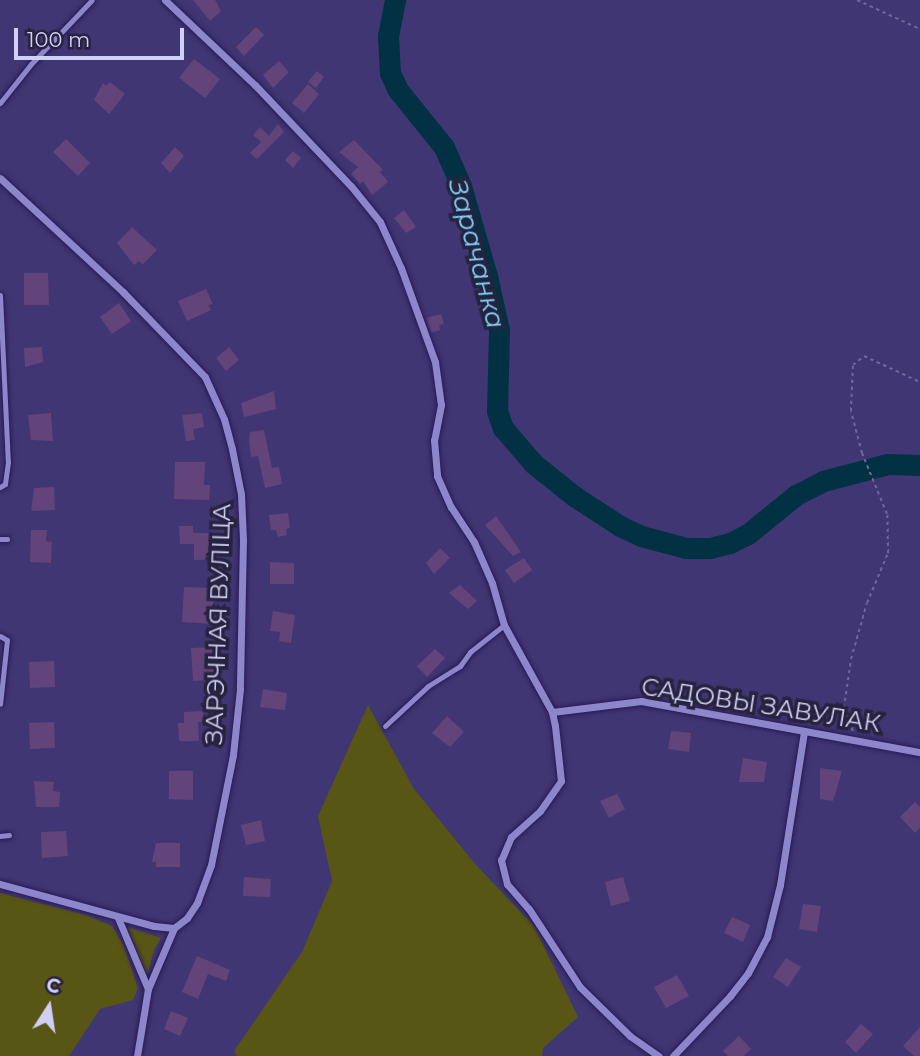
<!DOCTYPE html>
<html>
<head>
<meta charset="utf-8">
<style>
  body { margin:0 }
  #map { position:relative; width:920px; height:1056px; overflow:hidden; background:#403673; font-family:Montserrat,sans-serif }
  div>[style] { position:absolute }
  .green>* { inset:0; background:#575614 }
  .river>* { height:21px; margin:-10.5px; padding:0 10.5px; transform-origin:10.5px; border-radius:10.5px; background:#013142 }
  .building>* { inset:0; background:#62447b }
  .path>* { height:2px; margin-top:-1px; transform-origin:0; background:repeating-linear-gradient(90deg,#6f679c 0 3.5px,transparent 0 7px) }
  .roads { filter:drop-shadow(0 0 2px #281a56) drop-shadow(0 0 2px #281a56) }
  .lane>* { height:5px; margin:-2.5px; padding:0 2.5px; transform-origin:2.5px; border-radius:2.5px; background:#8e86cb }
  .street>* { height:7px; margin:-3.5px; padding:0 3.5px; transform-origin:3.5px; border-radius:3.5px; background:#8e86cb }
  span { translate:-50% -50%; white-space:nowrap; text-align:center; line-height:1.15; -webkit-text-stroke:7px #27233f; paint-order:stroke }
  .street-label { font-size:24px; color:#d2cff4 }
  .water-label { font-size:26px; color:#7dd4fa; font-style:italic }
  .north { position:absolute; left:14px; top:972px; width:70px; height:70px; -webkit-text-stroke:5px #27233f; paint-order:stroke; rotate:12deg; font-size:19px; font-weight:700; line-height:28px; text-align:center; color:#d2cff4 }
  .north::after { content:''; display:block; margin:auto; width:24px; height:32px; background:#d2cff4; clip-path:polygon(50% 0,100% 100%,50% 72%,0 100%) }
  .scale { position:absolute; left:14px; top:28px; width:170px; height:32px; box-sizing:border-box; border:4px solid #d2cff4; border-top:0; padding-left:9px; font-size:21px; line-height:24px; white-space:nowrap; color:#d2cff4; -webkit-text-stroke:5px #27233f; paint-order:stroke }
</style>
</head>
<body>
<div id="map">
  <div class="green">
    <div style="clip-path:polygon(368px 705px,414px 789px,476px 865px,534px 926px,578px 1017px,543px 1048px,542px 1056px,237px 1056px,234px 1051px,302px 952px,332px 881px,318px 816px)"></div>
    <div style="clip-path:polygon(0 893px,86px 915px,112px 926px,123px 944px,138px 988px,133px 1000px,100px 1009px,69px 1056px,0 1056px)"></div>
    <div style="clip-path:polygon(127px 927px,161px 938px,154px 950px,147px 976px)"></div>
  </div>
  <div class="river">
    <div style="left:395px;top:0;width:37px;rotate:101deg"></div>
    <div style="left:388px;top:36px;width:37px;rotate:87deg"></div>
    <div style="left:390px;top:73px;width:19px;rotate:65deg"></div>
    <div style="left:398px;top:90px;width:73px;rotate:51.1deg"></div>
    <div style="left:444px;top:147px;width:43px;rotate:66.4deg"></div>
    <div style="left:461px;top:186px;width:94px;rotate:73.9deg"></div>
    <div style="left:487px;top:276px;width:55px;rotate:77.5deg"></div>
    <div style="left:499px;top:330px;width:81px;rotate:91.4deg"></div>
    <div style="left:497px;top:411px;width:18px;rotate:71deg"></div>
    <div style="left:503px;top:428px;width:48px;rotate:49.3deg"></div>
    <div style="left:534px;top:464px;width:51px;rotate:38.7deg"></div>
    <div style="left:574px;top:496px;width:55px;rotate:33.1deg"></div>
    <div style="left:620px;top:526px;width:23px;rotate:25deg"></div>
    <div style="left:641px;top:536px;width:47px;rotate:14.9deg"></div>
    <div style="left:686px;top:548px;width:24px"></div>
    <div style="left:710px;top:548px;width:21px;rotate:-14deg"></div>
    <div style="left:730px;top:543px;width:20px;rotate:-27deg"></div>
    <div style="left:748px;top:534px;width:62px;rotate:-39.1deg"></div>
    <div style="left:796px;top:495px;width:30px;rotate:-27deg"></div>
    <div style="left:823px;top:481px;width:67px;rotate:-14.7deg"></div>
    <div style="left:888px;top:464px;width:32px;rotate:2deg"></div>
  </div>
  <div class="building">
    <div style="clip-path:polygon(193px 0,215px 0,221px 11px,210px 21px)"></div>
    <div style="clip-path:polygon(256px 27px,264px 35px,244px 56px,236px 47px)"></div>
    <div style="clip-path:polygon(194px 59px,220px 79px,205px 98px,179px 78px)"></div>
    <div style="clip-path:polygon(279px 61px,289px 72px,273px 88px,263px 75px)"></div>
    <div style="clip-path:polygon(317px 71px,324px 77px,316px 88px,308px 82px)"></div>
    <div style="clip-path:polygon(110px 82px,125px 94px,109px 114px,94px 100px,103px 83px,106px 86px)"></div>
    <div style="clip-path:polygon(308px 84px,319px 94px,304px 113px,292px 103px)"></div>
    <div style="clip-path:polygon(278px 124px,284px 132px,257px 159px,250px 153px,261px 142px,253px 135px,260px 127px,269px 136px)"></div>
    <div style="clip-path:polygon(66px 139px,90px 163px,78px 176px,53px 152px)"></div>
    <div style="clip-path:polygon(354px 140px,383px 170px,380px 172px,388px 182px,372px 195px,363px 181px,360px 184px,351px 174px,358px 167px,339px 152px)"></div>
    <div style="clip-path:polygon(175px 147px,184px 156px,170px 173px,161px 163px)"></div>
    <div style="clip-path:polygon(293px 151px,301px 158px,293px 168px,285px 160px)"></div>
    <div style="clip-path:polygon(404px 210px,416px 227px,406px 233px,394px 218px)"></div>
    <div style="clip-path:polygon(132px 227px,157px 250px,143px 264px,139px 261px,134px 265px,117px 243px)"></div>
    <div style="clip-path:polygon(24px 273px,48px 273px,49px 305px,24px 305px)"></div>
    <div style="clip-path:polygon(206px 289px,213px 304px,208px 305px,211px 310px,187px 321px,178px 301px)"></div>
    <div style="clip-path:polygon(119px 303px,131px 321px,112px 334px,100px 317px)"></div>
    <div style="clip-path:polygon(441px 314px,444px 324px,439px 325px,440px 330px,431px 333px,426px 318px)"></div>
    <div style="clip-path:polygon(42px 347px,43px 362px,25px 367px,24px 348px)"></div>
    <div style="clip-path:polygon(229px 347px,239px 360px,226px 371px,216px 358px)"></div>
    <div style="clip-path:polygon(274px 391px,276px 409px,244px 417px,241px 403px)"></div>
    <div style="clip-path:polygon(51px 413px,53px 441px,31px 440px,28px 415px)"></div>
    <div style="clip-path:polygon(202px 413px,204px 427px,193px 429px,195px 440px,186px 441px,182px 415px)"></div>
    <div style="clip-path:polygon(264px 430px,272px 468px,279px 467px,282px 484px,265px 488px,258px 456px,251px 457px,249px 440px,250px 432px)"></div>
    <div style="clip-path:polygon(175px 462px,205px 462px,204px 485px,210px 485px,209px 500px,174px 499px)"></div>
    <div style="clip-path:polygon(54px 487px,55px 510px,31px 511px,34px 488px)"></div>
    <div style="clip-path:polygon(288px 513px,290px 528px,286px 529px,287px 535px,278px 537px,276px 530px,271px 530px,269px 515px)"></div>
    <div style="clip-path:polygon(496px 516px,521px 552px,513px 556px,485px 525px)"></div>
    <div style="clip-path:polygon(179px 526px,193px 526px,193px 533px,215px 533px,216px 559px,194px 560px,194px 544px,180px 544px)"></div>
    <div style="clip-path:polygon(31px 530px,47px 530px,46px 541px,52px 542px,51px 563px,30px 562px)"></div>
    <div style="clip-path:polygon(440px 548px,450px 558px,434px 574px,426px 563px)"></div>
    <div style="clip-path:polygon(524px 558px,532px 570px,514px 583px,505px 570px)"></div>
    <div style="clip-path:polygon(270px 562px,294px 563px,294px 584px,270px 584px)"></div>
    <div style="clip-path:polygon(460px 585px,477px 601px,468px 609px,449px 593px)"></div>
    <div style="clip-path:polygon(184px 587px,214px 588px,212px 624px,182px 622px)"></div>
    <div style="clip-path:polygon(273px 611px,295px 615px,291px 643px,279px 641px,280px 632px,270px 631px)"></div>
    <div style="clip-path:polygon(213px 647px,215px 680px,193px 681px,191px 648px)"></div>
    <div style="clip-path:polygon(435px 649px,445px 658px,427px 677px,417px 666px)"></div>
    <div style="clip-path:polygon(54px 661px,55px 687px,30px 688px,29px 662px)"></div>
    <div style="clip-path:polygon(263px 689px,287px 693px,285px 710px,260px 707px)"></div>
    <div style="clip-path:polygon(203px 711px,204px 722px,198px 722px,199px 741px,179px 741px,178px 723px,184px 723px,184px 712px)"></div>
    <div style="clip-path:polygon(447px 716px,464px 732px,450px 747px,432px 733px)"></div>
    <div style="clip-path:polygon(54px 722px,55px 748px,30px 749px,29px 723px)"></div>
    <div style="clip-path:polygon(671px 731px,691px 733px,689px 752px,668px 749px)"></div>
    <div style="clip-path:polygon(743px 758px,767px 762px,764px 782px,739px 782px)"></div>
    <div style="clip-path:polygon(820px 768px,842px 771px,833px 801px,820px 799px)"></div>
    <div style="clip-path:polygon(169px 771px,193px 771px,193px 800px,169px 799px)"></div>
    <div style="clip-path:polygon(34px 781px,54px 782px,53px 791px,60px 792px,59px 807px,36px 807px)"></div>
    <div style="clip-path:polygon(617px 794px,625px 809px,609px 818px,600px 801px)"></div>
    <div style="clip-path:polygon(915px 802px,920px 807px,920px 828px,915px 833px,900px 817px)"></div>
    <div style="clip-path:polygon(261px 820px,265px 841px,246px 845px,241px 825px)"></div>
    <div style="clip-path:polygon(66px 831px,68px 856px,42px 858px,41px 832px)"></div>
    <div style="clip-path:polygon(156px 843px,180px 843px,180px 867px,156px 867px,156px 862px,152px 862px)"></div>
    <div style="clip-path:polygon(244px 877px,271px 879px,270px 897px,243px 896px)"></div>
    <div style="clip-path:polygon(623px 877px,630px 901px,611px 906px,605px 882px)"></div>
    <div style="clip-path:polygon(803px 904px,821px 906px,817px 932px,799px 929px)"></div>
    <div style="clip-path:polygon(732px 917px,750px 925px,743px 942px,724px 933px)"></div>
    <div style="clip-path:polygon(197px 956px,230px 970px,226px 981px,208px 974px,198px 999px,182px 992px)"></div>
    <div style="clip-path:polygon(786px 958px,801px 967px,788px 987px,773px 977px)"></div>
    <div style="clip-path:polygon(677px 975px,689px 996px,666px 1008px,654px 987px)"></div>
    <div style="clip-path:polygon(171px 1011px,188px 1018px,180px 1036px,164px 1029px)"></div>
    <div style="clip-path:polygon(861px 1024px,873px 1034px,856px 1053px,845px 1042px)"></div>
    <div style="clip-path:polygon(920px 1027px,920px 1056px,914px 1056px,903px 1046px)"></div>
    <div style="clip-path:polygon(739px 1036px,751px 1049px,744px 1056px,728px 1056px,723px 1051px)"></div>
  </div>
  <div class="path">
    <div style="left:857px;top:0;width:69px;rotate:24.7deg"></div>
    <div style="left:853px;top:731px;width:25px;rotate:-111deg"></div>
    <div style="left:844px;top:708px;width:49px;rotate:-81.9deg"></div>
    <div style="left:851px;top:659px;width:58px;rotate:-74.1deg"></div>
    <div style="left:867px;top:603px;width:54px;rotate:-67.2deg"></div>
    <div style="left:888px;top:553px;width:39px;rotate:-91deg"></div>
    <div style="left:887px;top:514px;width:66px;rotate:-112.3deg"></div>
    <div style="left:862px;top:453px;width:43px;rotate:-104.7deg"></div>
    <div style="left:851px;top:411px;width:46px;rotate:-87.5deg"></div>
    <div style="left:853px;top:365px;width:14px;rotate:-39deg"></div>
    <div style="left:864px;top:356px;width:62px;rotate:24.9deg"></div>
  </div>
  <div class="roads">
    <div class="lane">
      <div style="left:0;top:103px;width:50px;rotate:-51.5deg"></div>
      <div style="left:31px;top:64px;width:88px;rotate:-46.4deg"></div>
      <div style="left:0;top:295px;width:167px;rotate:87.3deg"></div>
      <div style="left:8px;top:462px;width:22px;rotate:98deg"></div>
      <div style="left:5px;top:484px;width:6px;rotate:149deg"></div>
      <div style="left:0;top:539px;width:7px"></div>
      <div style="left:0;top:636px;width:8px;rotate:30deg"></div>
      <div style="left:7px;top:640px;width:64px;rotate:96.2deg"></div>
      <div style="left:385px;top:726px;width:59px;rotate:-42.9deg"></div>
      <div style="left:428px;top:686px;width:38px;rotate:-32deg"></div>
      <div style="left:460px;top:666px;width:17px;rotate:-54deg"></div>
      <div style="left:470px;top:652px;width:43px;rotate:-38.5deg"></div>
      <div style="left:0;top:836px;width:9px;rotate:-6deg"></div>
    </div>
    <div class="street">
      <div style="left:165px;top:0;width:124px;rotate:43.4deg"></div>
      <div style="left:255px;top:85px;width:139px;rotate:46.5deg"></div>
      <div style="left:351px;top:186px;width:46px;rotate:51.1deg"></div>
      <div style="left:380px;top:222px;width:51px;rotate:65.5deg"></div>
      <div style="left:401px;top:268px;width:100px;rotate:70.1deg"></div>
      <div style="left:435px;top:362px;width:43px;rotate:82.1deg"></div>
      <div style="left:441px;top:405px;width:36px;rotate:101deg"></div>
      <div style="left:434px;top:440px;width:36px;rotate:85deg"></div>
      <div style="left:437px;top:476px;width:34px;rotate:66deg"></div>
      <div style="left:451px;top:507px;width:42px;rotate:56.7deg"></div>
      <div style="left:474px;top:542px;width:45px;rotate:66.3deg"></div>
      <div style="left:492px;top:583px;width:44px;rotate:74.1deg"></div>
      <div style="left:504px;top:625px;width:99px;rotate:61.1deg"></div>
      <div style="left:552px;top:712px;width:14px;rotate:78deg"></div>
      <div style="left:555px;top:726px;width:55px;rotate:83.8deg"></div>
      <div style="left:561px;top:781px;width:37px;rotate:125deg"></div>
      <div style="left:540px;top:811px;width:39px;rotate:138deg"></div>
      <div style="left:511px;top:837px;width:25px;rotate:113deg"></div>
      <div style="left:501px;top:860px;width:25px;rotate:76deg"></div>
      <div style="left:507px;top:884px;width:33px;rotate:49deg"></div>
      <div style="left:529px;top:909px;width:93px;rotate:56.8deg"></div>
      <div style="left:580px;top:987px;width:70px;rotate:44.4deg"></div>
      <div style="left:630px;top:1036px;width:35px;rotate:35deg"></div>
      <div style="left:0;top:178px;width:168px;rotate:42.8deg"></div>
      <div style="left:123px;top:292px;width:118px;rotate:46deg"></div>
      <div style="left:205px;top:377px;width:46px;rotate:65.7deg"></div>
      <div style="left:224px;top:419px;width:31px;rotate:75deg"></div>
      <div style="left:232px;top:449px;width:46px;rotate:78.7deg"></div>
      <div style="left:241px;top:494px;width:46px;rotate:87.5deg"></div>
      <div style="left:243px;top:540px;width:149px;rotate:91.2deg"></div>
      <div style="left:240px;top:689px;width:66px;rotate:96.1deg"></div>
      <div style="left:233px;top:755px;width:112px;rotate:101.3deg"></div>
      <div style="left:211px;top:865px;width:40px;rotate:110.2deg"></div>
      <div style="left:197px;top:903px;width:18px;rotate:124deg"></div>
      <div style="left:187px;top:918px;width:16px;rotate:142deg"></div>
      <div style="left:174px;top:928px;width:20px;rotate:-174deg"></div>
      <div style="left:154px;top:926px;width:160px;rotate:-164.7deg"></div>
      <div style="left:552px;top:712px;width:90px;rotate:-7deg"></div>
      <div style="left:641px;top:701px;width:284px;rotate:10.4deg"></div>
      <div style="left:118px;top:918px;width:77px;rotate:67.1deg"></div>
      <div style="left:148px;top:989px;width:66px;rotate:-66.9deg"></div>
      <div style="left:137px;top:1056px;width:68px;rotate:-80.7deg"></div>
      <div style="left:673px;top:1056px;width:83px;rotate:-46.5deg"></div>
      <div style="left:730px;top:996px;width:29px;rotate:-52deg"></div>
      <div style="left:748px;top:973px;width:41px;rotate:-62.2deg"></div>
      <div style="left:767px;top:937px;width:54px;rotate:-76deg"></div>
      <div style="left:780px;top:885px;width:156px;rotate:-81.1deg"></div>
    </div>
  </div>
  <div class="street-label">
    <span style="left:218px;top:624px;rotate:-88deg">ЗАРЭЧНАЯ ВУЛІЦА</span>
    <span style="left:761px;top:705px;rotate:9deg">САДОВЫ ЗАВУЛАК</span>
  </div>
  <div class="water-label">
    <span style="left:476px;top:254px;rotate:75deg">Зарачанка</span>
  </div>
  <div class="north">С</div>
  <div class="scale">100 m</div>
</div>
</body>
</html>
